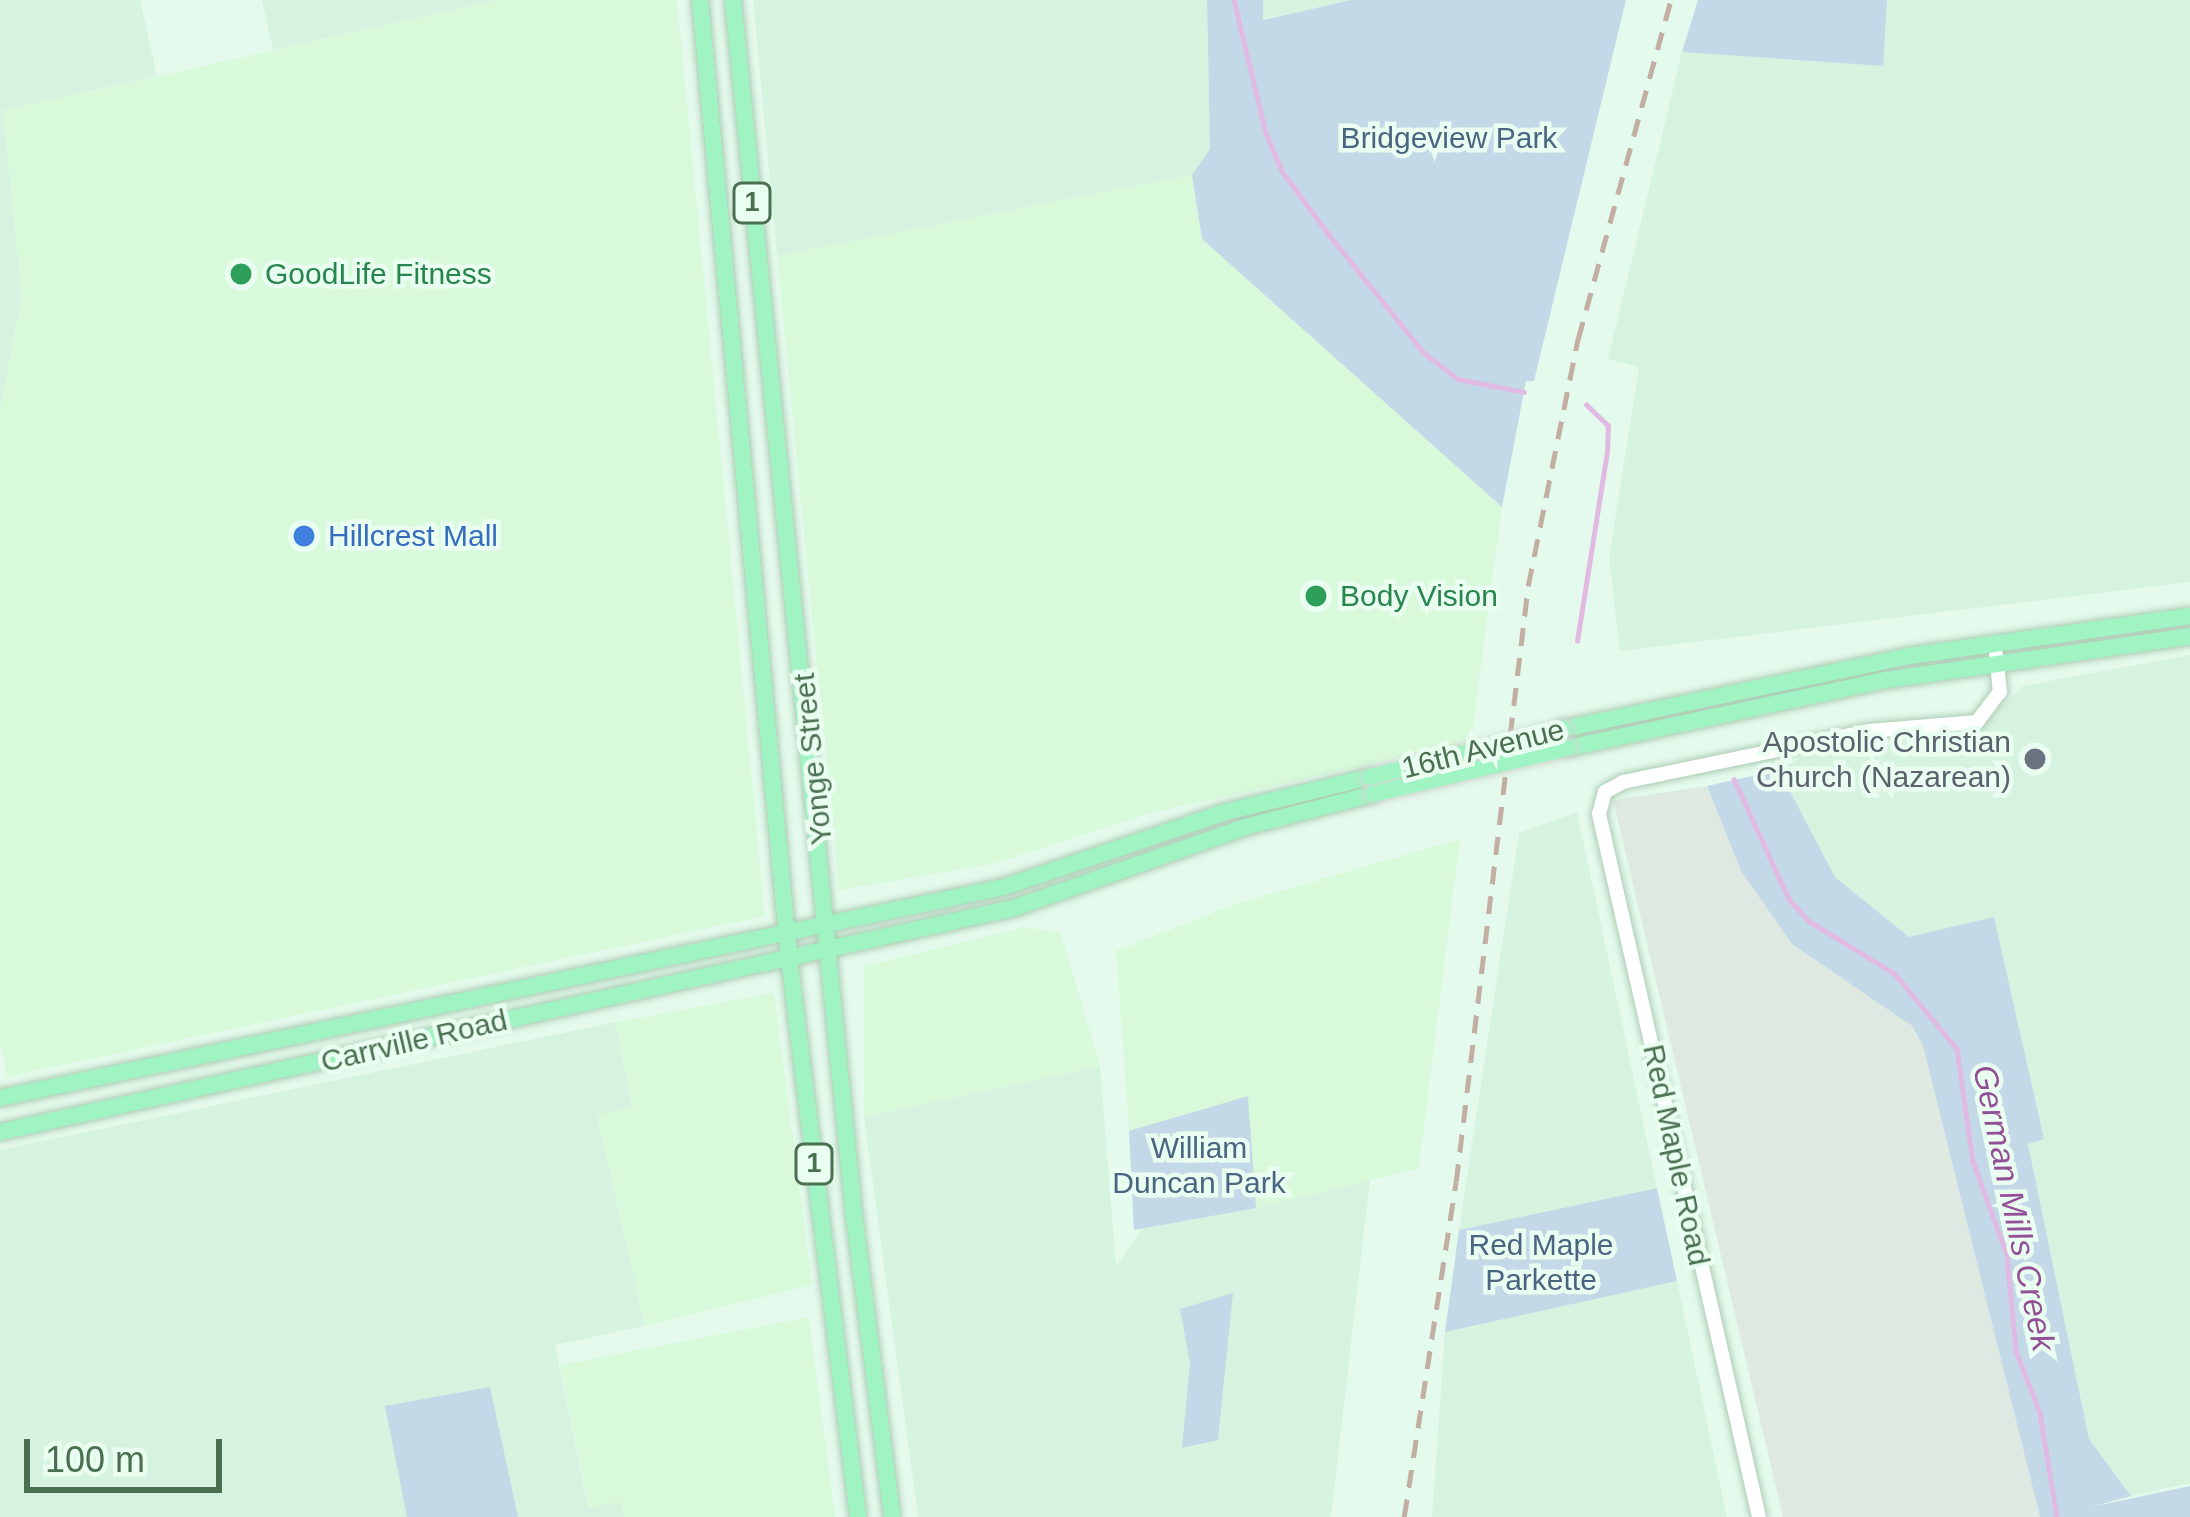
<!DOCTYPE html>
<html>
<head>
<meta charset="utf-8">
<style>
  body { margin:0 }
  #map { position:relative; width:2190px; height:1517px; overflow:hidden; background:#e4faed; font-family:Helvetica,sans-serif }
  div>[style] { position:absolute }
  .residential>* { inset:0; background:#d6f3e0 }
  .commercial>* { inset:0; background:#d8fadb }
  .industrial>* { inset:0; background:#deeae1 }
  .green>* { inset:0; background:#c3d9e7 }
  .stream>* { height:4.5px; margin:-2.25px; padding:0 2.25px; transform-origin:2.25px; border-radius:2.25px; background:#e0bae2 }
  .roads { filter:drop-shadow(0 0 3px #aecdb5) drop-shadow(0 0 3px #aecdb5) }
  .minor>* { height:14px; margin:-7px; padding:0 7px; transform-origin:7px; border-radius:7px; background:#fff }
  .major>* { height:16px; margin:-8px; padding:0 8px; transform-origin:8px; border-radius:8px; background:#a0f4c4 }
  .rail>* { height:4.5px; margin-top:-2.25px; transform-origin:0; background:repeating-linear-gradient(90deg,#c2aea3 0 18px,transparent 0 30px) }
  .bridges { filter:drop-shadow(0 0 3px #cdd7ce) drop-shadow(0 0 3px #cdd7ce) }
  .major-bridge>* { height:16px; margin:-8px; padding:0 8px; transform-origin:8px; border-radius:8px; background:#a0f4c4 }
  .dots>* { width:33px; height:33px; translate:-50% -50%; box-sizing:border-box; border:6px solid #e9fef1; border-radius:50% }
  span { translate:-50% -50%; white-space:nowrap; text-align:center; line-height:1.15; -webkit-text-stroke:9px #e9fef1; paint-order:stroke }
  .shield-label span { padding:3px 9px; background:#e9fef1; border:3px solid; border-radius:9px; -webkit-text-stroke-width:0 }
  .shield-label { font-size:27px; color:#4b7051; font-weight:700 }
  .park-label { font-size:30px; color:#4a6581 }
  .leisure-label { font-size:30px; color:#27864d }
  .left { translate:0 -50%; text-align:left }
  .shop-label { font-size:30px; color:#366cbe }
  .worship-label { font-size:30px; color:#5b616d }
  .right { translate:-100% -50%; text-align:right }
  .street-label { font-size:30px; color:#4b7051 }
  .water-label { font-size:33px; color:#945096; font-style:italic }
  .scale { position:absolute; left:24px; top:1439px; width:198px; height:54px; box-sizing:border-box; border:6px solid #4b7051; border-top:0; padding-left:15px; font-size:36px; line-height:42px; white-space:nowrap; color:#4b7051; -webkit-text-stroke:9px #e9fef1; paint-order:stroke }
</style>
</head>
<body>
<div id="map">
  <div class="residential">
    <div style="clip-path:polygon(0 0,140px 0,157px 76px,3px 111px,22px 295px,0 411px)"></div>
    <div style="clip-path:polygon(262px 0,498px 0,273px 50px)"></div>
    <div style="clip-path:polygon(753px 0,1207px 0,1210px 149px,1192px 175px,777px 256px)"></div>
    <div style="clip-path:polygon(1263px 0,1351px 0,1262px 20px)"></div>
    <div style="clip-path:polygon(1887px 0,2190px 0,2190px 582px,1620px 651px,1609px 558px,1639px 367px,1608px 359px,1682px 52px,1882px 66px)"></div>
    <div style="clip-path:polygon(2190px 655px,2190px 1483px,2131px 1496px,2089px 1439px,2028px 1143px,2043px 1138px,1994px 917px,1909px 938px,1835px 877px,1779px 770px,1811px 753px,1972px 735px,2023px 686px)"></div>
    <div style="clip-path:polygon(1577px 812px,1657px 1188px,1459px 1230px,1519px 833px)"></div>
    <div style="clip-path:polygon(616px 1022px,632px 1108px,597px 1115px,645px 1326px,555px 1345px,588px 1507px,621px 1501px,624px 1517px,0 1517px,0 1150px)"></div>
    <div style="clip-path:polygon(1100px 1066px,1116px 1267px,1142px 1229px,1370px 1180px,1331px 1517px,918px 1517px,864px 1117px)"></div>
    <div style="clip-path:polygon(1677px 1281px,1727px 1517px,1432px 1517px,1445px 1332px)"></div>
  </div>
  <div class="commercial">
    <div style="clip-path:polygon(498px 0,677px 0,765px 916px,7px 1077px,0 1042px,0 411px,22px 295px,3px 111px)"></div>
    <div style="clip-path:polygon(1192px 175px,1202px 239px,1502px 507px,1471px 742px,1151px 813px,993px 864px,839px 890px,777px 256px)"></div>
    <div style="clip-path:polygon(1460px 839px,1419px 1168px,1256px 1208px,1247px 1100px,1129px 1131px,1116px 951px,1235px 904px)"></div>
    <div style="clip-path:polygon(1026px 927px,1061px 933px,1100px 1066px,864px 1117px,864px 966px)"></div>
    <div style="clip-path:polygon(774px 993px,812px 1285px,645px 1326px,597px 1115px,632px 1108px,616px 1022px)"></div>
    <div style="clip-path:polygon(809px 1317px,835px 1517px,624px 1517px,620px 1501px,589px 1508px,560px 1365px)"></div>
  </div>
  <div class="industrial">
    <div style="clip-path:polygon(1707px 786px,1741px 871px,1912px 1027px,1923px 1046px,2040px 1517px,1783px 1517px,1613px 800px)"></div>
  </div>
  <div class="green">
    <div style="clip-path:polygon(1207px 0,1263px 0,1263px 20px,1351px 0,1626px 0,1534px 381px,1526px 381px,1502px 507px,1202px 239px,1192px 175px,1210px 149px)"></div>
    <div style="clip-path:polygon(1698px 0,1887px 0,1883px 66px,1682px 52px)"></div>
    <div style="clip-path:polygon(1779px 770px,1835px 877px,1909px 937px,1994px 917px,2044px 1139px,2028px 1144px,2089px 1439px,2131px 1496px,2091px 1507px,2190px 1486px,2190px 1517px,2040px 1517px,1923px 1046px,1912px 1026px,1792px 944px,1741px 871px,1707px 786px)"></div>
    <div style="clip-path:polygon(1248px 1096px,1256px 1208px,1134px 1230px,1129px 1131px)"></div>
    <div style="clip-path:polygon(1657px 1188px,1677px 1281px,1445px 1332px,1459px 1230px)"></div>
    <div style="clip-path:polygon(1233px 1293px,1218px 1440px,1182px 1448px,1190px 1363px,1180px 1309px)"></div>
    <div style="clip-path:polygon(490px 1387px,518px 1517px,407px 1517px,385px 1406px)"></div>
  </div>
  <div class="stream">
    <div style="left:1234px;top:0;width:137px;rotate:76.5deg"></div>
    <div style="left:1266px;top:133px;width:41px;rotate:67.2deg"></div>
    <div style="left:1282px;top:171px;width:76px;rotate:53.6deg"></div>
    <div style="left:1327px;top:232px;width:155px;rotate:51.3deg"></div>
    <div style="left:1424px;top:353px;width:43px;rotate:37.4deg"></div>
    <div style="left:1458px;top:379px;width:67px;rotate:11.1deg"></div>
    <div style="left:1577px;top:641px;width:191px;rotate:-81deg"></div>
    <div style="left:1607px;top:452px;width:26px;rotate:-88deg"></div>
    <div style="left:1608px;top:426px;width:30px;rotate:-136deg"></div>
    <div style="left:1734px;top:779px;width:132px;rotate:65.4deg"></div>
    <div style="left:1789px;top:899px;width:30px;rotate:48deg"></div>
    <div style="left:1809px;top:921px;width:101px;rotate:31.6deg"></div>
    <div style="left:1895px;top:974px;width:97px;rotate:50.4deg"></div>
    <div style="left:1957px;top:1049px;width:113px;rotate:81.9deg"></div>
    <div style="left:1973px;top:1161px;width:100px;rotate:70.1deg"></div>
    <div style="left:2007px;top:1255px;width:96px;rotate:84.6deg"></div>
    <div style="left:2016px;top:1351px;width:66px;rotate:68.8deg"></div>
    <div style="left:2040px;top:1413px;width:105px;rotate:80.7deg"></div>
  </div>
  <div class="roads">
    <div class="minor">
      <div style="left:1759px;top:1517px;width:721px;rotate:-102.82deg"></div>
      <div style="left:1599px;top:814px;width:23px;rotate:-75deg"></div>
      <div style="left:1605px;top:792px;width:21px;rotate:-29deg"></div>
      <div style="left:1623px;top:782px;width:251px;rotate:-11.7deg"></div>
      <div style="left:1869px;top:731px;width:108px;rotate:-4.8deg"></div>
      <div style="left:1977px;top:722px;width:38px;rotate:-53deg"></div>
      <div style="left:2000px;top:692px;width:37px;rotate:-96deg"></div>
    </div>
    <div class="major">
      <div style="left:700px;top:0;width:962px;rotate:84.69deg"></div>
      <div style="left:789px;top:958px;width:563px;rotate:82.96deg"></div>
      <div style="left:733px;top:0;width:1221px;rotate:84.31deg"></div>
      <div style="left:854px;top:1215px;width:304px;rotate:82.8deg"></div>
      <div style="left:1563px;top:729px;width:354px;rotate:-11.9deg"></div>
      <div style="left:1909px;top:656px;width:284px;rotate:-8.1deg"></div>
      <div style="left:1568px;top:748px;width:325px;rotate:-12.1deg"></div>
      <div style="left:1886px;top:680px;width:307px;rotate:-8.2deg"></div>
      <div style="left:0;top:1098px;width:1026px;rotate:-11.87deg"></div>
      <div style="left:1004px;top:887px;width:234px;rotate:-18.7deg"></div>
      <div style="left:1226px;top:812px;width:148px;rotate:-13.7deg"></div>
      <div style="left:0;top:1132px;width:1038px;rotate:-12.46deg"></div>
      <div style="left:1014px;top:908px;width:245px;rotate:-19.3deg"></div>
      <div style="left:1245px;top:827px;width:132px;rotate:-14.5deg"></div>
    </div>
  </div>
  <div class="rail">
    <div style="left:1404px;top:1517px;width:339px;rotate:-81.2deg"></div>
    <div style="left:1456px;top:1182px;width:600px;rotate:-83.11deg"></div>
    <div style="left:1528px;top:586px;width:252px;rotate:-78.6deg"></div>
    <div style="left:1578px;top:339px;width:352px;rotate:-74.7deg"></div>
  </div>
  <div class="bridges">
    <div class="major-bridge">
      <div style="left:1370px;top:777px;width:199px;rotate:-14deg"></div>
      <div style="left:1373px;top:794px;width:200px;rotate:-13.3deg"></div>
    </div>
  </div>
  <div class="dots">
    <div style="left:241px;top:274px;background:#2e9e5b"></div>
    <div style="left:304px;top:536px;background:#3f7fe0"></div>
    <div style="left:1316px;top:596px;background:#2e9e5b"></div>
    <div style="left:2035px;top:759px;background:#6b7280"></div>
  </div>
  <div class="shield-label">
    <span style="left:752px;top:203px">1</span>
    <span style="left:814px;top:1164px">1</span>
  </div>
  <div class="park-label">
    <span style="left:1449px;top:138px">Bridgeview Park</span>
    <span style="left:1199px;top:1165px">William<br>Duncan Park</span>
    <span style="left:1541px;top:1262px">Red Maple<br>Parkette</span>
  </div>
  <div class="leisure-label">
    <span class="left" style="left:265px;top:274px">GoodLife Fitness</span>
    <span class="left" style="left:1340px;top:596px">Body Vision</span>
  </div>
  <div class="shop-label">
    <span class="left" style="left:328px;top:536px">Hillcrest Mall</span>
  </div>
  <div class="worship-label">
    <span class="right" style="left:2011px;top:759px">Apostolic Christian<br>Church (Nazarean)</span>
  </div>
  <div class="street-label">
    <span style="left:1483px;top:749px;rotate:-14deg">16th Avenue</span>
    <span style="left:813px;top:759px;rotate:-96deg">Yonge Street</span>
    <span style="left:414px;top:1041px;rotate:-13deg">Carrville Road</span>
    <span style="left:1676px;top:1155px;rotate:78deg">Red Maple Road</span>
  </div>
  <div class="water-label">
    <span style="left:2014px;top:1208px;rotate:78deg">German Mills Creek</span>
  </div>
  <div class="scale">100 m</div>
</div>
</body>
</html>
